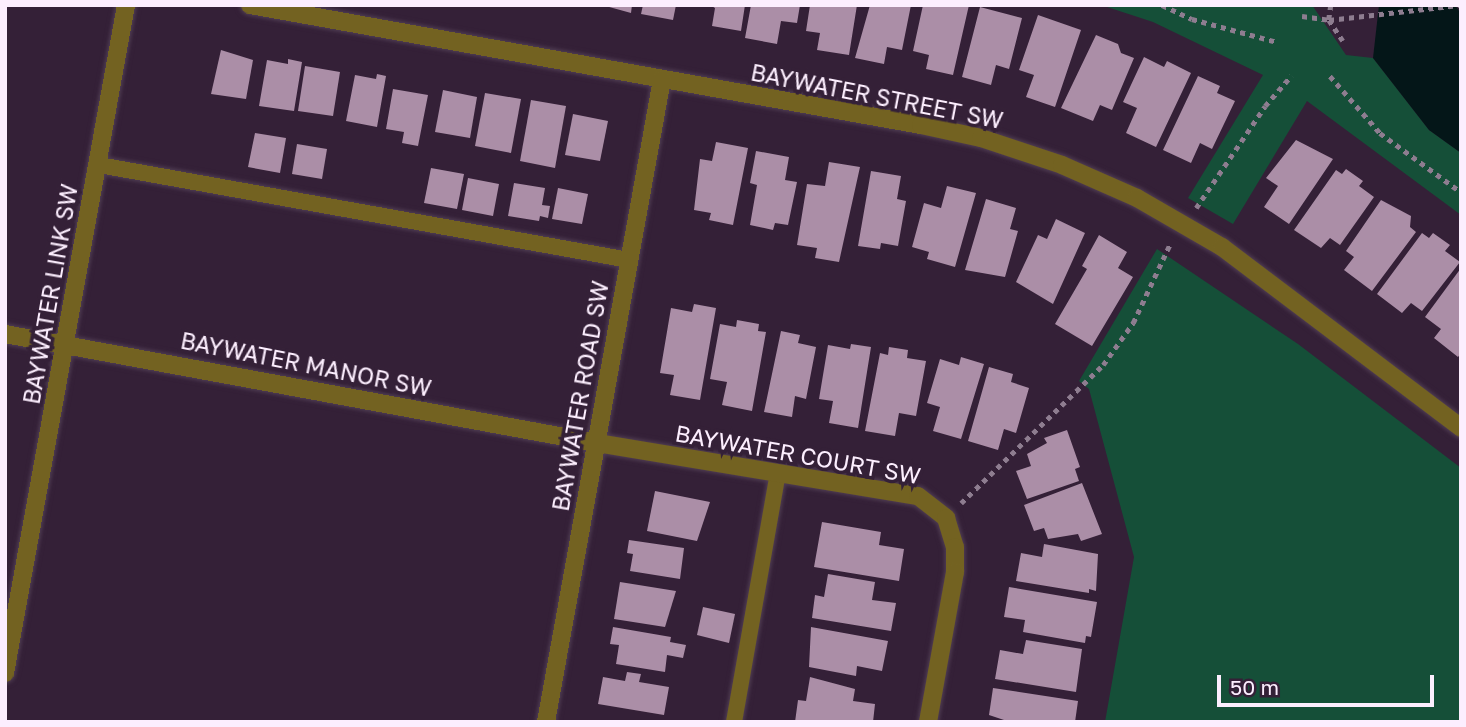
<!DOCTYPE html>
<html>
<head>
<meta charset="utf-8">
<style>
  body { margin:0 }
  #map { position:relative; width:1466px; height:727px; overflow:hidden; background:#342037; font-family:"Golos Text",sans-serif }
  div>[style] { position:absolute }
  .green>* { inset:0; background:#154f38 }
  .water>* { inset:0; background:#041618 }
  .building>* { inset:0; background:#ab8ea7 }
  .path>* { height:4.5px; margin-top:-2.25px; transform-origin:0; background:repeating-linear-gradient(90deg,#8e7d90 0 5px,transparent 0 10px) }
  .roads { filter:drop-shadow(0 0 2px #503d53) drop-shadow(0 0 2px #503d53) }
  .service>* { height:16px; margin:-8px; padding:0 8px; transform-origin:8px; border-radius:8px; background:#736221 }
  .minor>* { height:18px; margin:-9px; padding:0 9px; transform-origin:9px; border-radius:9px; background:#736221 }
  span { translate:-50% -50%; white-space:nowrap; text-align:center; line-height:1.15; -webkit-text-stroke:7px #342037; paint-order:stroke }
  .street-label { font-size:23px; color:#fceefe }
  .frame { position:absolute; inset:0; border:7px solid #fceefe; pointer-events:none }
  .scale { position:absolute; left:1217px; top:675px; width:217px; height:32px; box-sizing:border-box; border:4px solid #fceefe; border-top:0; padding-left:9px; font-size:21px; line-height:24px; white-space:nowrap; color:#fceefe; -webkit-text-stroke:5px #342037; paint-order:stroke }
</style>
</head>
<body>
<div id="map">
  <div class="green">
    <div style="clip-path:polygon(1101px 5px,1312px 5px,1346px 55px,1373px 58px,1429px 130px,1461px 153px,1461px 215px,1307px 101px,1233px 224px,1188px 198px,1263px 75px,1153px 22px)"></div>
    <div style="clip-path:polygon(1157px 249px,1298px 344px,1461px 468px,1461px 722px,1105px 722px,1134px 557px,1089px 389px,1079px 381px)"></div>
  </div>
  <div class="water">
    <div style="clip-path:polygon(1379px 5px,1455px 5px,1461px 14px,1461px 153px,1429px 130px,1373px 58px)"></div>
  </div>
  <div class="building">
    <div style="clip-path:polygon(602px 5px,632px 5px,631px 13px)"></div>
    <div style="clip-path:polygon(643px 5px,676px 5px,673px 20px,641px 14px)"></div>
    <div style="clip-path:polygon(745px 5px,741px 31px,712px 26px,715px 8px,710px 5px)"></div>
    <div style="clip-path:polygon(751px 5px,800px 5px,797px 23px,781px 21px,777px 44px,745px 38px)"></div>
    <div style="clip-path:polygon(810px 5px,857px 5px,849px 55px,817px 50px,820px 33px,806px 31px)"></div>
    <div style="clip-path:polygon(870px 5px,911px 5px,902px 50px,887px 47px,884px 64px,855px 58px)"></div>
    <div style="clip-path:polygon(923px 5px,969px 5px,953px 75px,926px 69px,929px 55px,913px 51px)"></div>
    <div style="clip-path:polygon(980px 7px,1022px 18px,1009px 69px,996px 65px,991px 85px,962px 77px)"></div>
    <div style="clip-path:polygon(1038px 15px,1081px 30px,1055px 107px,1026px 97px,1034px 75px,1019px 70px)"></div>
    <div style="clip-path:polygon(1096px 35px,1118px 44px,1121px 53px,1134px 58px,1112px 110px,1100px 105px,1093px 121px,1061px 108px)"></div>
    <div style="clip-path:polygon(221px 50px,253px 60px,246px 99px,211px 94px)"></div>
    <div style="clip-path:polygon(1144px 57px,1164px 67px,1167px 61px,1191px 73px,1156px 147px,1126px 133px,1137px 108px,1123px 102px)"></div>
    <div style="clip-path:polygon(288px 59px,302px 62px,294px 111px,259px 106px,267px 60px,288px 64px)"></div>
    <div style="clip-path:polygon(305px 66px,340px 72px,333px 116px,298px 111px)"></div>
    <div style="clip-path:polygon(377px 74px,386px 76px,377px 127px,346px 121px,355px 75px,376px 79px)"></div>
    <div style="clip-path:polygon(1198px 76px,1220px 86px,1217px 93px,1235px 101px,1212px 149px,1200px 143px,1191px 163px,1163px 150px)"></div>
    <div style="clip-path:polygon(393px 89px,428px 95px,418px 146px,402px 143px,404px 132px,386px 129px)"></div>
    <div style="clip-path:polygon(443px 90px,477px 97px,470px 138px,435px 132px)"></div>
    <div style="clip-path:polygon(485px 93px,521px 99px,511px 153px,475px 146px)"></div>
    <div style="clip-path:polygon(531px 100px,566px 106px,555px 168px,520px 161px)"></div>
    <div style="clip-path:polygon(573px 114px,608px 121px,600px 161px,565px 155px)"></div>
    <div style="clip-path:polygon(255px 133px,286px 138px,280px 173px,248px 167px)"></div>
    <div style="clip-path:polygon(1296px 140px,1333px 159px,1289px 224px,1264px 207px,1278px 186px,1266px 178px)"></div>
    <div style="clip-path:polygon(716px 142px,748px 148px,733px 225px,709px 220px,711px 213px,694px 210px,700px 159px,712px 161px)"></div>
    <div style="clip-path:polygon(297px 144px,327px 149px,322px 179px,292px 174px)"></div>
    <div style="clip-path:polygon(756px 151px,789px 157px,785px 180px,797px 182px,788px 225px,775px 223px,773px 230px,750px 225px,757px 185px,750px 183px)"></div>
    <div style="clip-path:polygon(829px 162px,860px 167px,839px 262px,815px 258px,817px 248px,797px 245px,807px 184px,825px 186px)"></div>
    <div style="clip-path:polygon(431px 168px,464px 174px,457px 209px,424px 203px)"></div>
    <div style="clip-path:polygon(1346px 169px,1363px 181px,1359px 186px,1374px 197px,1340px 245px,1330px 238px,1321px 248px,1294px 230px,1336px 170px,1342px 174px)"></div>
    <div style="clip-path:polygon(871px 171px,901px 176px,897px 199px,906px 201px,898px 246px,881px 243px,880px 249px,858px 246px)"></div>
    <div style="clip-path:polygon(468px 178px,499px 184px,493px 216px,462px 210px)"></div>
    <div style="clip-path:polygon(514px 183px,545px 188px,542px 205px,550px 206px,548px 218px,540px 216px,539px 221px,508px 216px)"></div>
    <div style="clip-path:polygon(947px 186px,976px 193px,955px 267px,927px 259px,929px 252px,912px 247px,924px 203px,941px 208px)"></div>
    <div style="clip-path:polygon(558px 188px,588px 194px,582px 224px,552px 219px)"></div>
    <div style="clip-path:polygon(986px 199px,1016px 208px,1010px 229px,1018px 231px,1005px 277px,965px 270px)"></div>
    <div style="clip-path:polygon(1381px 200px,1411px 216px,1410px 227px,1416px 232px,1372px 291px,1344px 270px,1354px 257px,1346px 251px)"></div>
    <div style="clip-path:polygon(1056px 219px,1085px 233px,1053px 304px,1016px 282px,1038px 235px,1047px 239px)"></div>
    <div style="clip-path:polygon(1422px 233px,1429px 238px,1433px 233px,1450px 245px,1445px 251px,1460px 262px,1422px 311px,1411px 303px,1402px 313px,1377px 294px)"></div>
    <div style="clip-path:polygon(1099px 235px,1127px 252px,1118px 268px,1133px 277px,1092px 346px,1055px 324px,1087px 269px,1082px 266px)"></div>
    <div style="clip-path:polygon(1461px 268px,1461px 353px,1458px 357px,1434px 338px,1441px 329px,1425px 317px)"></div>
    <div style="clip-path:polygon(694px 304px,716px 308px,700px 400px,670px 395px,674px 375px,660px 373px,671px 308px,692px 312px)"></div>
    <div style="clip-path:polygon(737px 320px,759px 324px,758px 331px,766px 332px,752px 411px,722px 405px,727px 382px,710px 379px,720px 324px,736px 327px)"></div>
    <div style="clip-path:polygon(781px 331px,800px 335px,798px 343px,816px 347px,806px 399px,795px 396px,792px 417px,764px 412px)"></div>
    <div style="clip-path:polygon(851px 344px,871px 347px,858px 428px,829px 423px,833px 401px,819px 399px,828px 345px,850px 349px)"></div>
    <div style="clip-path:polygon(889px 347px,908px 350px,907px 358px,926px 361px,916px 416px,899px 413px,895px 436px,865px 431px,880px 353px,888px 355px)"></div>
    <div style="clip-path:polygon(961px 357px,984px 364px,961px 439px,933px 431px,940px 407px,927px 403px,940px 359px,959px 365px)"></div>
    <div style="clip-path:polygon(989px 367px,1013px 374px,1011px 382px,1029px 388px,1016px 433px,1004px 429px,998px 450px,968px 441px)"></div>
    <div style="clip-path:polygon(1067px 430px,1080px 467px,1075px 469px,1079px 481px,1027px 499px,1016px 471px,1031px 466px,1027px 454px,1047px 443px,1044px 438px)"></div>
    <div style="clip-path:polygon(1082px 483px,1102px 534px,1081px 541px,1078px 534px,1048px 539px,1044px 528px,1034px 531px,1024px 505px)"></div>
    <div style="clip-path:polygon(655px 491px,710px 502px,697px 541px,647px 531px)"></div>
    <div style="clip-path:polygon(822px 522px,881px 532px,879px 545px,904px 549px,899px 581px,814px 567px)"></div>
    <div style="clip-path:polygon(629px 540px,684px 548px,680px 579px,630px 571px,633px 554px,627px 553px)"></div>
    <div style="clip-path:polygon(1044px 544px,1098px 554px,1096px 591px,1089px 589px,1089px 593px,1016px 581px,1021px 553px,1042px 557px)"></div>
    <div style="clip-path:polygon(828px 574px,875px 582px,872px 600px,896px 603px,891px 631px,812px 618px,815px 595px,824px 597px)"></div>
    <div style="clip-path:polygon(620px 582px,676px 591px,665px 627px,614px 619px)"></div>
    <div style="clip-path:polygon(1009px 587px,1097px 602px,1091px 637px,1086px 636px,1085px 643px,1023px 632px,1025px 620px,1004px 617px)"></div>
    <div style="clip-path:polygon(703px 607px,735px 614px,729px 643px,697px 635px)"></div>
    <div style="clip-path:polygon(613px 627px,671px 637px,670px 642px,686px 645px,683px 658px,667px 655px,665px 672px,616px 664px,619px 645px,610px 644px)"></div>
    <div style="clip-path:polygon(811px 627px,888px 641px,882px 671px,857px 666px,856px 676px,809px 667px)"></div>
    <div style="clip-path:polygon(1026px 640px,1082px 649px,1076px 692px,995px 679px,1000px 650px,1023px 654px)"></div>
    <div style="clip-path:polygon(627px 672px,641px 674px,639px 682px,669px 687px,664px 715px,598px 704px,603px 677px,625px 681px)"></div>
    <div style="clip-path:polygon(810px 677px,855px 689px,853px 701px,875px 704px,873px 722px,795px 722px,798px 700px,806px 701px)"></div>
    <div style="clip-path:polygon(993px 688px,1078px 701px,1075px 722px,1010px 722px,989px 715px)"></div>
  </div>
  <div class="path">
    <div style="left:1162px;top:5px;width:33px;rotate:25deg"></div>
    <div style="left:1192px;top:19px;width:88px;rotate:15.1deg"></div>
    <div style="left:1331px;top:5px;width:15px;rotate:98deg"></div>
    <div style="left:1329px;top:20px;width:131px;rotate:-6.6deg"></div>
    <div style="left:1302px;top:16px;width:27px;rotate:8deg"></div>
    <div style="left:1329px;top:20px;width:25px;rotate:56deg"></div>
    <div style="left:1330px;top:76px;width:76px;rotate:48.7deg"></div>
    <div style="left:1380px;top:133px;width:100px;rotate:36.1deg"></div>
    <div style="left:1196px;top:208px;width:123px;rotate:-55.9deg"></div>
    <div style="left:1265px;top:106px;width:40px;rotate:-49deg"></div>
    <div style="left:961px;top:503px;width:198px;rotate:-44.2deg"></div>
    <div style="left:1103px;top:365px;width:52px;rotate:-54.5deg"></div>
    <div style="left:1133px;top:323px;width:87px;rotate:-64.9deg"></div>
  </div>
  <div class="roads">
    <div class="service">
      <div style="left:99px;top:165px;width:538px;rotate:10.16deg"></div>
      <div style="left:734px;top:722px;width:253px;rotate:-80deg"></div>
    </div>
    <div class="minor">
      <div style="left:250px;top:5px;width:682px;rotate:10.14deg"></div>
      <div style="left:921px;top:125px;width:61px;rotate:12.2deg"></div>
      <div style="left:981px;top:138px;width:85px;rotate:18.4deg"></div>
      <div style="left:1062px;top:165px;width:82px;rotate:23.7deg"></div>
      <div style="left:1137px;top:198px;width:98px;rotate:30deg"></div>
      <div style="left:1222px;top:247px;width:300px;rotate:37.1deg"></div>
      <div style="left:5px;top:334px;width:602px;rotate:10.43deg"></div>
      <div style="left:597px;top:443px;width:325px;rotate:9.4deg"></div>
      <div style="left:918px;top:496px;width:36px;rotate:38deg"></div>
      <div style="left:946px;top:518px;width:30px;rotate:73deg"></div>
      <div style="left:955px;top:547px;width:25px;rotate:90deg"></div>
      <div style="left:955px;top:572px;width:152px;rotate:100.2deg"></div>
      <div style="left:5px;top:673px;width:679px;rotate:-79.73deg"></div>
      <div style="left:546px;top:722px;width:653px;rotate:-79.77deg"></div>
    </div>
  </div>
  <div class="street-label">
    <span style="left:877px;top:96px;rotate:11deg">BAYWATER STREET SW</span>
    <span style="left:50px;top:294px;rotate:-80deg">BAYWATER LINK SW</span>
    <span style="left:306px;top:364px;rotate:11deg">BAYWATER MANOR SW</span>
    <span style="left:580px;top:396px;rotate:-80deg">BAYWATER ROAD SW</span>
    <span style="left:798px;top:454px;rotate:10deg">BAYWATER COURT SW</span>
  </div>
  <div class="frame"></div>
  <div class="scale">50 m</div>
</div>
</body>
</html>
